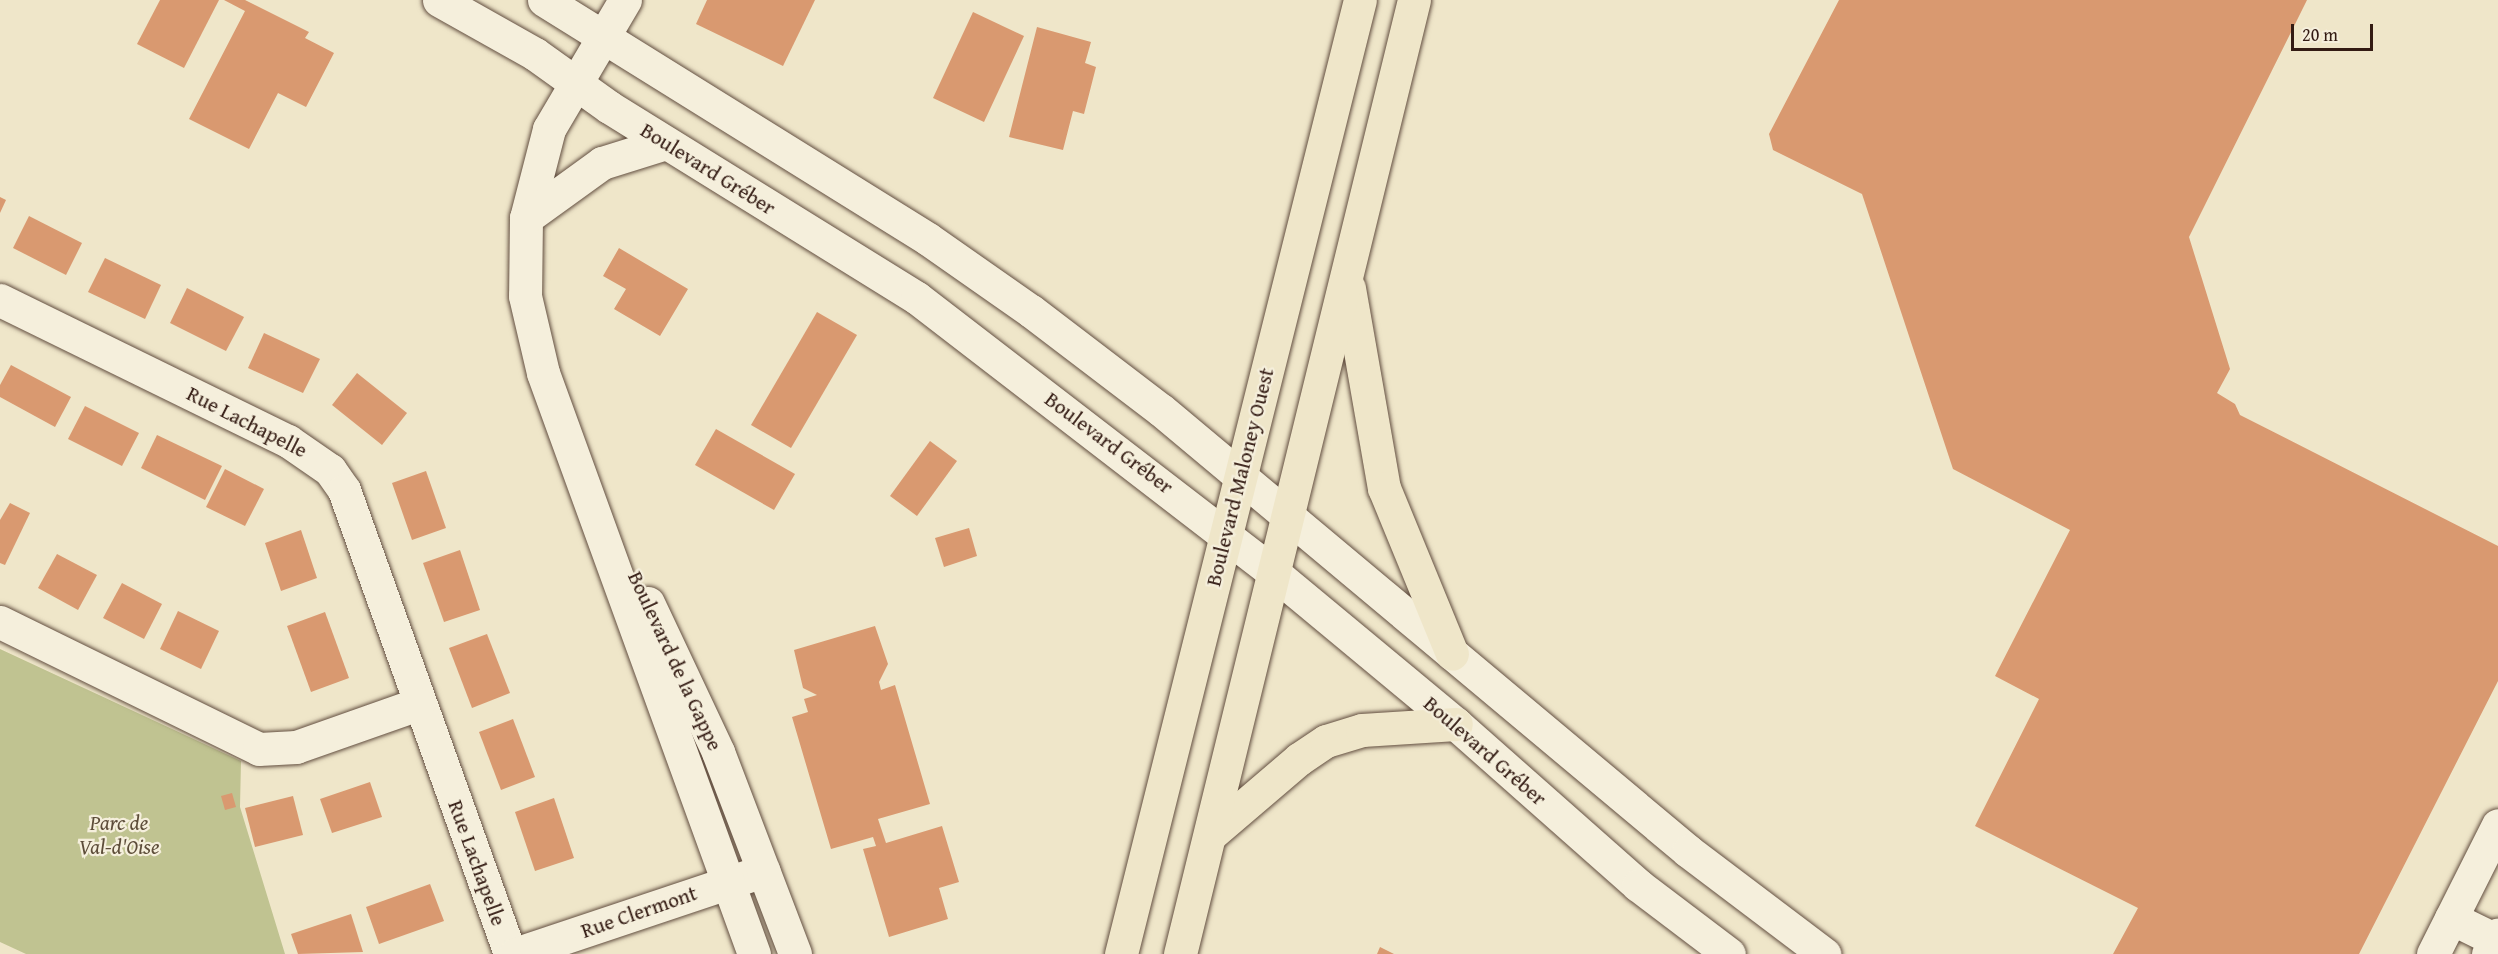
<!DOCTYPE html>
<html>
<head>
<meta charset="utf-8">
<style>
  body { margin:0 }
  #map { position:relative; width:2498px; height:954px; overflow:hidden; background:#efe6c9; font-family:"Gentium Book Plus",serif }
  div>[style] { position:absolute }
  .green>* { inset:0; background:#c0c391 }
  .building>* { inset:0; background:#d99970 }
  .roads { filter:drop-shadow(0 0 2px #624e40) drop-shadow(0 0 2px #624e40) }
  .minor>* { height:33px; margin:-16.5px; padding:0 16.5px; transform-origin:16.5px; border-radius:16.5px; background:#f5efdc }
  .tertiary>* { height:33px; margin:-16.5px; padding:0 16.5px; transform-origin:16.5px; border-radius:16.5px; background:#f5efdc }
  .secondary>* { height:33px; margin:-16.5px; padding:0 16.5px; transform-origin:16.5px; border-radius:16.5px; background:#f5efdc }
  .primary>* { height:33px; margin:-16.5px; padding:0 16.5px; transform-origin:16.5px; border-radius:16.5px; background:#efe6c9 }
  span { translate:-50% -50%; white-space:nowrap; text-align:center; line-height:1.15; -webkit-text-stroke:4.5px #f5efdc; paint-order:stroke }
  .street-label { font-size:21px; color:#331b13 }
  .park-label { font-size:21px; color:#5d4d39; font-style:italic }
  .scale { position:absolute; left:2291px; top:24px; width:82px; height:27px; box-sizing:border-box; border:3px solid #331b13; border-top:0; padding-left:8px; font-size:18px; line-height:21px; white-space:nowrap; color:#331b13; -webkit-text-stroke:4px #f5efdc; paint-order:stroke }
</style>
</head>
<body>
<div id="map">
  <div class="green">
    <div style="clip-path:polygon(0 649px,241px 761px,240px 807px,285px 954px,26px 954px,0 942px)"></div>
  </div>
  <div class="building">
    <div style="clip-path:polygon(160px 0,219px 0,184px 68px,137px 44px)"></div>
    <div style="clip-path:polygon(224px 0,245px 0,309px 32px,305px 38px,334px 53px,306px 107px,278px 93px,249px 149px,189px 119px,245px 11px)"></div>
    <div style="clip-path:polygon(707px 0,815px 0,783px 66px,696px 24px)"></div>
    <div style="clip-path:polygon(1839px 0,2307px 0,2189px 237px,2230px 369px,2217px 393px,2235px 404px,2240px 415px,2498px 546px,2498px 681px,2359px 954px,2113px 954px,2138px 908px,1975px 826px,2039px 699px,1995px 676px,2070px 530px,1953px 469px,1862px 194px,1773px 150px,1769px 134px)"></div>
    <div style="clip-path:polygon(973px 12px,1024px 36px,984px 122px,933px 98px)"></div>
    <div style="clip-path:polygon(1037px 27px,1091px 42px,1085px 63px,1096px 67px,1084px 114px,1073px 111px,1063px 150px,1009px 137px)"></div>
    <div style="clip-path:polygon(0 197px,6px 200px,0 213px)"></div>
    <div style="clip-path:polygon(29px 216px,82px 243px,66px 275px,13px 248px)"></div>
    <div style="clip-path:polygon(619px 248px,688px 289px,660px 336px,614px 309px,626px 289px,603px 276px)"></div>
    <div style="clip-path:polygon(105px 258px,161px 285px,145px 319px,88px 292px)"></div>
    <div style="clip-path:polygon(187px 288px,244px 317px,226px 351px,170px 323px)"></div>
    <div style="clip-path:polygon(817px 312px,857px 335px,791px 448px,751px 425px)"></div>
    <div style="clip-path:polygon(264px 333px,320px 359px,303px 393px,248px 368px)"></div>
    <div style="clip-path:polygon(11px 365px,71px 397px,55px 427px,0 397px,0 385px)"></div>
    <div style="clip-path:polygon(357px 373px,407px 413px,382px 445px,332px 405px)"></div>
    <div style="clip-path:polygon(85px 406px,139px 433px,122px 466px,68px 439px)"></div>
    <div style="clip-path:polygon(716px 429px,795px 474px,774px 510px,695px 465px)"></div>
    <div style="clip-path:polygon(157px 435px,222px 466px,205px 500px,141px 468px)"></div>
    <div style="clip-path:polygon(930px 441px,957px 461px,917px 516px,890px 496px)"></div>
    <div style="clip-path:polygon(225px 469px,264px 489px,245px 526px,206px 507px)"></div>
    <div style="clip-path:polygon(426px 471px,446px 528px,412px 540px,392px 483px)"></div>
    <div style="clip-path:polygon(10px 503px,30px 513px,5px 565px,0 563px,0 520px)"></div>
    <div style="clip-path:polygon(969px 528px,977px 556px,944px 567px,935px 538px)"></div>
    <div style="clip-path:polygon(301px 530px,317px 578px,281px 591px,265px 543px)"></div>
    <div style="clip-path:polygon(460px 550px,480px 610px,444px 622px,423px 563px)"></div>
    <div style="clip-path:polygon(57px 554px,97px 575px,78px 610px,38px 588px)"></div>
    <div style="clip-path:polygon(122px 583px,162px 604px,144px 639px,103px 618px)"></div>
    <div style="clip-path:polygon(178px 611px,219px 631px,201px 669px,160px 649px)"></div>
    <div style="clip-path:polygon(325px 612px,349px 678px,311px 692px,287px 626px)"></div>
    <div style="clip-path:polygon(875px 626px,888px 664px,879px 682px,881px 690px,895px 685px,930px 804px,878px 819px,886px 843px,942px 826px,959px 882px,939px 888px,948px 919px,889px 937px,863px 849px,876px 846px,873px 837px,831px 849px,792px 717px,808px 712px,804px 699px,817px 695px,803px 688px,794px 650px)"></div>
    <div style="clip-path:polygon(487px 634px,510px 693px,472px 708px,449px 648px)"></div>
    <div style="clip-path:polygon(513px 719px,535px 777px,501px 790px,479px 732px)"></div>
    <div style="clip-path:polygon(370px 782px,382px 817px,332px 833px,320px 799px)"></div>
    <div style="clip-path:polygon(232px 793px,236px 807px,225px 810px,221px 796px)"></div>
    <div style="clip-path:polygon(293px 796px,303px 835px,255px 847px,245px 808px)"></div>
    <div style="clip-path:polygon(554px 798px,574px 858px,535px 871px,515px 812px)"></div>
    <div style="clip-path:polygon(430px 884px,444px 921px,379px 944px,366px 907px)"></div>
    <div style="clip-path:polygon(351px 914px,363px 952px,298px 954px,291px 934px)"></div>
    <div style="clip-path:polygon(1380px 947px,1394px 954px,1377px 954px)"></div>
  </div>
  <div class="roads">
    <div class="minor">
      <div style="left:0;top:300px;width:321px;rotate:26.1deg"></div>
      <div style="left:288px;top:441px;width:51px;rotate:34.6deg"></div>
      <div style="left:330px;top:470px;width:24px;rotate:55deg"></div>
      <div style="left:344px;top:490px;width:493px;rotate:70.3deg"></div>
      <div style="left:0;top:622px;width:288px;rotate:26.1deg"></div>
      <div style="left:259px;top:749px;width:37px;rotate:-3deg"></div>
      <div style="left:296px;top:747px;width:129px;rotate:-19.4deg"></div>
      <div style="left:2451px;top:918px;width:52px;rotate:26.1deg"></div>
      <div style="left:515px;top:954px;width:262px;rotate:-18.5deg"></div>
    </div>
    <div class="tertiary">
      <div style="left:625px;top:0;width:150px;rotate:120.5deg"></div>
      <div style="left:549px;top:129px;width:92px;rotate:104.5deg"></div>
      <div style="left:526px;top:218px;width:78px;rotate:90.7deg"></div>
      <div style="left:525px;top:296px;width:79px;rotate:76.8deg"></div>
      <div style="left:543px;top:373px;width:618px;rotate:70.04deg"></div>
      <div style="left:648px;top:603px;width:165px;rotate:64.8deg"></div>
      <div style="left:718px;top:752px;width:216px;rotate:69.1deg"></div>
      <div style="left:2433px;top:954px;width:144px;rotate:-63.3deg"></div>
      <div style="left:2488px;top:954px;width:22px;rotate:-63deg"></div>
    </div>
    <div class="secondary">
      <div style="left:439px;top:0;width:110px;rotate:29.4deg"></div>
      <div style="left:535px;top:54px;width:91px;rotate:35.6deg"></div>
      <div style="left:609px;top:107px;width:362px;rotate:31.8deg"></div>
      <div style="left:917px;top:298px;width:451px;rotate:37.6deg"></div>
      <div style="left:1274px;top:573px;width:236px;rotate:39.7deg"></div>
      <div style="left:1456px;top:724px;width:243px;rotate:41.5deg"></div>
      <div style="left:1638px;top:885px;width:114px;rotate:37.2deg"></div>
      <div style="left:544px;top:0;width:452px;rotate:31.9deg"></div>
      <div style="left:928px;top:239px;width:126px;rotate:35deg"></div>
      <div style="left:1031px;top:311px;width:163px;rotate:37.3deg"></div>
      <div style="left:1161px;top:410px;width:687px;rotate:39.92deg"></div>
      <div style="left:1688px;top:851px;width:171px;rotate:37.1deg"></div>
      <div style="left:526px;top:218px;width:94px;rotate:-35.9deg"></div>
      <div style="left:602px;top:163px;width:67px;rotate:-17.4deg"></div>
    </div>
    <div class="primary">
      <div style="left:1349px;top:288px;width:203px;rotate:80.1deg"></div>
      <div style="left:1384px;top:488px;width:179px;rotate:67.7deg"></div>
      <div style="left:1210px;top:835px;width:117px;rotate:-40.5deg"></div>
      <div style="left:1299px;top:759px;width:32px;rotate:-34deg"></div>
      <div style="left:1326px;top:741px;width:38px;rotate:-17deg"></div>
      <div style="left:1362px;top:730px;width:94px;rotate:-3.7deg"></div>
      <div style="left:1121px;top:954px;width:983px;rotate:-75.94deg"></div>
      <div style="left:1180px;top:954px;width:982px;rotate:-76.22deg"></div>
    </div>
  </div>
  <div class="street-label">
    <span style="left:708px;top:169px;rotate:32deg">Boulevard Gréber</span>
    <span style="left:247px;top:422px;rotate:27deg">Rue Lachapelle</span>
    <span style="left:1109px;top:443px;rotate:37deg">Boulevard Gréber</span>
    <span style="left:1240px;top:477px;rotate:-76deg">Boulevard Maloney Ouest</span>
    <span style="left:675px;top:661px;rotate:65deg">Boulevard de la Gappe</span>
    <span style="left:1485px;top:751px;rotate:41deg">Boulevard Gréber</span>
    <span style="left:477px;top:863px;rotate:70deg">Rue Lachapelle</span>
    <span style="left:639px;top:912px;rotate:-19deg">Rue Clermont</span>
  </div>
  <div class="park-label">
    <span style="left:119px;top:835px">Parc de<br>Val-d'Oise</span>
  </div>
  <div class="scale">20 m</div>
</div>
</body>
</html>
